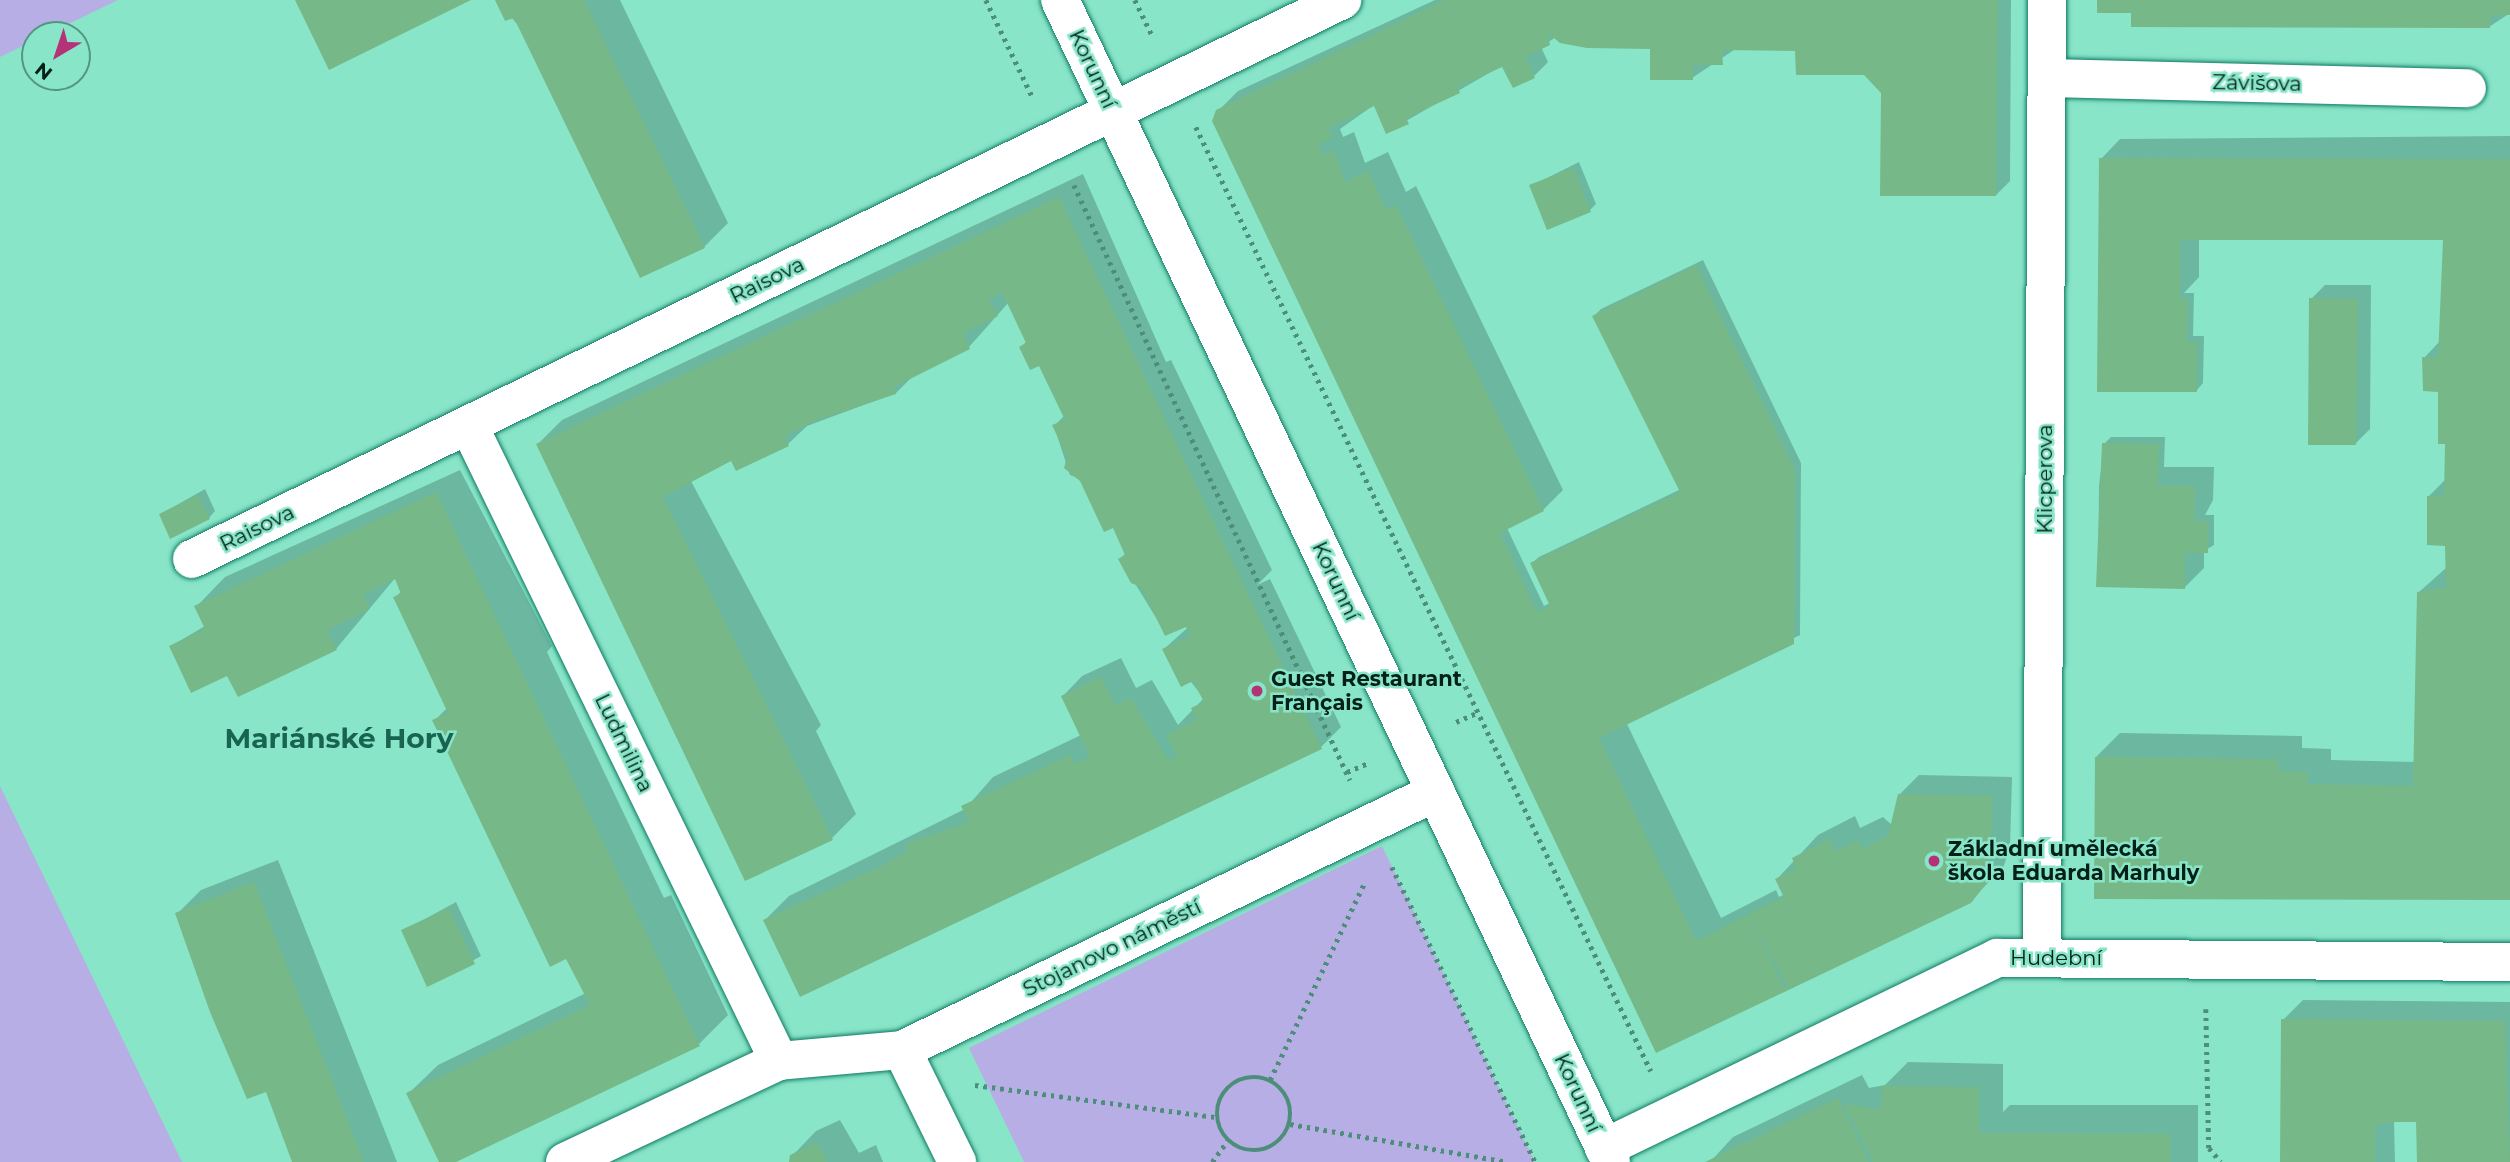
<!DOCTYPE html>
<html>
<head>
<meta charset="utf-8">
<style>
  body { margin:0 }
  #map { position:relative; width:2510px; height:1162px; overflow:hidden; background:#88e5c8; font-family:Montserrat,sans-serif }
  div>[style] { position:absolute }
  .green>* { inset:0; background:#b8aee6 }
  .shadow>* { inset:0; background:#0003 }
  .building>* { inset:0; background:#76b888 }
  .path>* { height:4.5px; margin-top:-2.25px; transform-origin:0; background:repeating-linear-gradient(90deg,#4d8e7a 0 3.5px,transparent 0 8.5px) }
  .path>.ring { margin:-2.25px; padding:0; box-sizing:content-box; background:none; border:4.5px solid #4d8e7a; border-radius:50% }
  .roads { filter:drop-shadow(0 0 2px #0e7b63) drop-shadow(0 0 2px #0e7b63) }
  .street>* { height:38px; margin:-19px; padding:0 19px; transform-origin:19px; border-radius:19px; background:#fff }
  .dots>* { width:19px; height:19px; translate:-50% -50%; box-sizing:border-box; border:4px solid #88e5c8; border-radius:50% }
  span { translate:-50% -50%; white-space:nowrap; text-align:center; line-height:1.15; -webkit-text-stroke:5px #88e5c8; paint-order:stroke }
  .street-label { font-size:21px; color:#032119 }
  .poi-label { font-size:21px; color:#032119; font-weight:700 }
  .left { translate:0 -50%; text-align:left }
  .district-label { font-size:28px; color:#186451; font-weight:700 }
  .north { position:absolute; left:21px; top:21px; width:70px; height:70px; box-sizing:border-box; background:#88e5c8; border:2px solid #539782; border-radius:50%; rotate:219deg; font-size:19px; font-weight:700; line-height:28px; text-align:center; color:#032119 }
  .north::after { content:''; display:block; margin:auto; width:24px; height:32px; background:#b53178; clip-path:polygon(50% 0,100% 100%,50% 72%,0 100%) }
</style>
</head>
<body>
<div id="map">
  <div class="green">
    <div style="clip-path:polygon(0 0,118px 0,0 57px)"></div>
    <div style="clip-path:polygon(0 786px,182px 1162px,0 1162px)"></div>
    <div style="clip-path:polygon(1382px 846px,1535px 1162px,1024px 1162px,969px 1048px)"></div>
  </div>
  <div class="shadow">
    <div style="clip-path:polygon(497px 0,620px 0,728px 223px,704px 247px)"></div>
    <div style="clip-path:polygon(1435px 0,2011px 0,2010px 181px,1996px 195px,1864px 74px,1798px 46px,1737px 48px,1692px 78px,1652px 47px,1556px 37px,1541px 47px,1548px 62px,1534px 76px,1503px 65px,1387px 132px,1374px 105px,1340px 129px,1343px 137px,1354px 132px,1365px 163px,1388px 152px,1406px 192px,1416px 186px,1563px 490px,1543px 510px,1507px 528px,1544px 606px,1550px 603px,1532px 563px,1539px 557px,1681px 489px,1594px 316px,1601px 309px,1703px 260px,1801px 463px,1800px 635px,1626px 722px,1721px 918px,1776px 890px,1779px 897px,1785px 894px,1777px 879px,1818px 835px,1855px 816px,1860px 828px,1883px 817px,1892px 825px,1899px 795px,1919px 775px,2012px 777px,2010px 848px,2003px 868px,1970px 901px,1657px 1051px,1218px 111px,1238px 91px)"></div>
    <div style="clip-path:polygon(2099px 0,2510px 0,2510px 13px,2489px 27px,2132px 11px)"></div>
    <div style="clip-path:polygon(2510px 136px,2510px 897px,2096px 757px,2120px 733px,2302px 736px,2302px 748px,2331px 749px,2331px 760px,2415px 762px,2419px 592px,2446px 568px,2446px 544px,2428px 497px,2446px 479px,2446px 445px,2440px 390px,2424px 358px,2440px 341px,2444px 238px,2199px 238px,2199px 277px,2184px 293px,2194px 293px,2193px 336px,2204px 336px,2203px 383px,2197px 390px,2101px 159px,2120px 139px)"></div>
    <div style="clip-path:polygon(1579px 162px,1596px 204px,1590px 210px,1531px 186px)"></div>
    <div style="clip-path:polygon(1083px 174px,1166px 362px,1171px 360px,1272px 570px,1257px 585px,1270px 579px,1341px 727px,1321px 747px,765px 920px,789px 896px,965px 809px,993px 777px,1081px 735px,1063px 696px,1082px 676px,1121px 658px,1136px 688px,1152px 680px,1178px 725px,1204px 698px,1164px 649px,1195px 621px,1166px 634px,1120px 559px,1126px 553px,1114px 526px,1081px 479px,1070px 475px,1054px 426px,1065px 415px,1040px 363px,1021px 347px,1027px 341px,1009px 302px,969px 347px,913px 376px,896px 393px,807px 426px,788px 444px,737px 468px,732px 458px,691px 481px,821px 725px,816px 731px,856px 814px,832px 838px,538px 444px,562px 420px)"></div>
    <div style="clip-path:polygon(2325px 285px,2371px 285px,2370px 429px,2356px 443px,2311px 299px)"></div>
    <div style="clip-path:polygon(2111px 437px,2165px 437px,2164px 467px,2214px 467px,2213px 500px,2205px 515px,2214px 515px,2214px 545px,2204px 551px,2204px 568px,2184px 588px,2098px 585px,2099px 486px,2104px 444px)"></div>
    <div style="clip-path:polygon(460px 470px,552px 646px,547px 652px,664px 898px,671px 895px,728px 1015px,699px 1044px,441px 1162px,408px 1094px,438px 1065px,586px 993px,434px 721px,448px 707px,395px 597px,402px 591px,396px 577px,336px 649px,228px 673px,171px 646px,205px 626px,196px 607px,225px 577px)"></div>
    <div style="clip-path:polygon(205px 489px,215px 511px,209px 518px,161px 514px)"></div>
    <div style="clip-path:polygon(278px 860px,397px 1162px,294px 1162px,267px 1090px,177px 914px,201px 890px)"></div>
    <div style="clip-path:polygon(456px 902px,481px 956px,428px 985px,403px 931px)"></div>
    <div style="clip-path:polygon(2303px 1000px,2510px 1002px,2510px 1162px,2418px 1162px,2418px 1120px,2394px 1122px,2395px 1162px,2282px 1162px,2283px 1020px)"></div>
    <div style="clip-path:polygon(1908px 1062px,2003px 1064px,2003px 1112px,2010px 1105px,2198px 1105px,2198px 1162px,1710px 1162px,1733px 1137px,1862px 1075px,1869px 1088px,1885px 1085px)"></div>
    <div style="clip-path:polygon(840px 1120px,859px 1153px,876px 1145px,883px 1162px,794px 1162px,792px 1156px,816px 1131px)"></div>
  </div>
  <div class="building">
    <div style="clip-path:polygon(295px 0,471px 0,329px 70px)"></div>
    <div style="clip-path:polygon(495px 0,584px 0,705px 248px,640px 278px,514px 18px,505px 21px)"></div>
    <div style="clip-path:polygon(evenodd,1445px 0,1998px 0,1996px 196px,1880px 196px,1881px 93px,1864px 75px,1796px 75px,1795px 51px,1722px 50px,1723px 65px,1693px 65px,1693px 80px,1650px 80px,1650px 49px,1587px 48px,1560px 43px,1547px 32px,1550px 45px,1525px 57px,1535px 78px,1513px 88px,1502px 67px,1458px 87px,1450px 68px,1460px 93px,1406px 118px,1409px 124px,1386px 134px,1374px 106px,1329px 128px,1333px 138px,1319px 144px,1323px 155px,1334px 151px,1345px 182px,1368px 171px,1386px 210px,1396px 205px,1544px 511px,1500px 533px,1537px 612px,1550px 606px,1530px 563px,1680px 492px,1592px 316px,1696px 265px,1795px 470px,1794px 644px,1599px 738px,1696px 941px,1783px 897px,1795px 920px,1775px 879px,1796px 869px,1792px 858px,1830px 839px,1835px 851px,1858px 840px,1862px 849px,1888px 836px,1898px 794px,1993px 796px,1989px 880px,1971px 903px,1656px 1053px,1212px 121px,1216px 110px,1445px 0,1751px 918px,1787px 986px,1784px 988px,1751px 918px)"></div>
    <div style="clip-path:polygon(2097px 0,2510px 0,2510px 15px,2490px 15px,2490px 28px,2131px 27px,2131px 13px,2097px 13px)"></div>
    <div style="clip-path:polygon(2099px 158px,2510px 159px,2510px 900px,2094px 899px,2095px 757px,2279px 759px,2278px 771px,2308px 772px,2307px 784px,2413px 786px,2417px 592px,2446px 588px,2445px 546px,2427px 545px,2427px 496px,2444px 495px,2445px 444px,2438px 444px,2438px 392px,2423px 391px,2422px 357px,2438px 358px,2443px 240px,2180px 240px,2180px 299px,2188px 299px,2187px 342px,2197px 342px,2197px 392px,2097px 392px)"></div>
    <div style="clip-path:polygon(1573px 168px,1591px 212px,1547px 230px,1529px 185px)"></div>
    <div style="clip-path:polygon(1059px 197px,1322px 749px,800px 997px,763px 920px,880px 867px,909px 850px,906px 844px,969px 822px,961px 806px,1070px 755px,1075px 764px,1090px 757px,1061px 696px,1101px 677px,1116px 706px,1131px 698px,1168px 760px,1177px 756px,1166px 735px,1196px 720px,1191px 708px,1204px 702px,1193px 681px,1181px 687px,1162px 649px,1190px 636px,1186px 627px,1165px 636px,1141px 587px,1131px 583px,1118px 559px,1125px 555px,1113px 528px,1104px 532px,1080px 481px,1064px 468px,1067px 457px,1052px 425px,1065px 420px,1039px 366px,1030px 370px,1019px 347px,1026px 343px,1002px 292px,989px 299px,998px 316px,963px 333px,970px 349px,894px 387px,896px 394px,815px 421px,785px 436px,789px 446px,736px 471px,731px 461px,663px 497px,833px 840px,745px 881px,536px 444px)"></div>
    <div style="clip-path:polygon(2309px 298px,2358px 299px,2356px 445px,2308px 445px)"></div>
    <div style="clip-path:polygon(2102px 443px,2159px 444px,2158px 486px,2195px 486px,2194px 521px,2208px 522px,2208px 553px,2185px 553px,2185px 589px,2096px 587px)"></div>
    <div style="clip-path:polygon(436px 492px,700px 1046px,456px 1162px,439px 1162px,406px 1093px,590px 1005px,566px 959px,550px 967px,432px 720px,448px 713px,393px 597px,401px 594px,395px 579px,363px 595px,370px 609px,327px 630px,337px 650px,238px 697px,227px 676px,191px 693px,169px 646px,205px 629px,194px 606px)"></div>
    <div style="clip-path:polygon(198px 495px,210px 519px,170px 539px,159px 514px)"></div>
    <div style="clip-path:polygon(254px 882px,364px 1162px,292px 1162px,266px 1092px,247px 1099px,210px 1012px,175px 913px)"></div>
    <div style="clip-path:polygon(449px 908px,475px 964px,427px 987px,401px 930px)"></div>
    <div style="clip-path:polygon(2281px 1019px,2505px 1021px,2510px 1162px,2417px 1162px,2416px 1122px,2392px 1122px,2375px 1125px,2375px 1162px,2280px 1162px)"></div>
    <div style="clip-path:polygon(1882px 1086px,1979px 1087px,1979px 1133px,2170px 1134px,2170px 1162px,1873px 1162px,1844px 1104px,1881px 1109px)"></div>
    <div style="clip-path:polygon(1838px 1098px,1869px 1162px,1705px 1162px)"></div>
    <div style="clip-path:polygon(816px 1143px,828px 1162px,789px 1162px,790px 1155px)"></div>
  </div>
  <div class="path">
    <div style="left:986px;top:0;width:109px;rotate:64.4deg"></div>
    <div style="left:1135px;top:0;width:41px;rotate:64.1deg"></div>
    <div style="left:1196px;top:127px;width:1048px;rotate:64.27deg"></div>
    <div style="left:1074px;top:185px;width:656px;rotate:65.12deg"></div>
    <div style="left:1456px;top:722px;width:24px;rotate:-24deg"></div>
    <div style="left:1347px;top:772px;width:23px;rotate:-23deg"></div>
    <div style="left:1392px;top:867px;width:328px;rotate:64.1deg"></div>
    <div style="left:2206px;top:1009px;width:139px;rotate:88.8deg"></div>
    <div style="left:2209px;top:1148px;width:18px;rotate:49deg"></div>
    <div class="ring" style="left:1217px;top:1077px;width:69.5px;height:69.5px"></div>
    <div style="left:1270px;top:1080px;width:220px;rotate:-64.4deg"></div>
    <div style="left:975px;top:1085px;width:243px;rotate:7.6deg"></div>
    <div style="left:1290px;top:1124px;width:221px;rotate:9.9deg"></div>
    <div style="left:1212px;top:1162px;width:26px;rotate:-54deg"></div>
  </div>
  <div class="roads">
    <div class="street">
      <div style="left:1060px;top:0;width:1286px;rotate:64.63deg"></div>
      <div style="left:2047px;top:78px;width:420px;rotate:1.4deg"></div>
      <div style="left:469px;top:426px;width:707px;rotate:63.98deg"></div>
      <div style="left:192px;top:559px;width:1279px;rotate:-25.92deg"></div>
      <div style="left:2042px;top:958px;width:958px;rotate:-89.7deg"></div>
      <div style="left:902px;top:1050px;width:125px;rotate:63.8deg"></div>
      <div style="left:1604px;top:1148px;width:437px;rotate:-25.8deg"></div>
      <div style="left:1997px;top:958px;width:513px;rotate:0.45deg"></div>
      <div style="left:565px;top:1162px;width:237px;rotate:-25.3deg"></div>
      <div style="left:779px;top:1061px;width:123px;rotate:-5.1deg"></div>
      <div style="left:902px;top:1050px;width:593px;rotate:-25.79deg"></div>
    </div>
  </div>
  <div class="dots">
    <div style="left:1257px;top:691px;background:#b53178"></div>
    <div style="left:1934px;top:861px;background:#b53178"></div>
  </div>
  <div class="street-label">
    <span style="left:1093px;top:69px;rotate:65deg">Korunní</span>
    <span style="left:2257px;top:83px;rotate:1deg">Závišova</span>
    <span style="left:767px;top:280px;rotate:-26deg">Raisova</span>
    <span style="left:2045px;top:479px;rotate:-90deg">Klicperova</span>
    <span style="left:257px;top:528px;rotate:-26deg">Raisova</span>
    <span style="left:1336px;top:581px;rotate:65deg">Korunní</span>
    <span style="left:624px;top:743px;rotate:64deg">Ludmilina</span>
    <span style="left:1112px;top:948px;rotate:-26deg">Stojanovo náměstí</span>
    <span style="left:2056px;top:958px">Hudební</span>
    <span style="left:1578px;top:1093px;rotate:65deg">Korunní</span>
  </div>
  <div class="poi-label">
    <span class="left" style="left:1271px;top:691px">Guest Restaurant<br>Français</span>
    <span class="left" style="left:1948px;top:861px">Základní umělecká<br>škola Eduarda Marhuly</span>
  </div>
  <div class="district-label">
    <span style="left:339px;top:738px">Mariánské Hory</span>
  </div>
  <div class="north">N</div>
</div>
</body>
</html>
